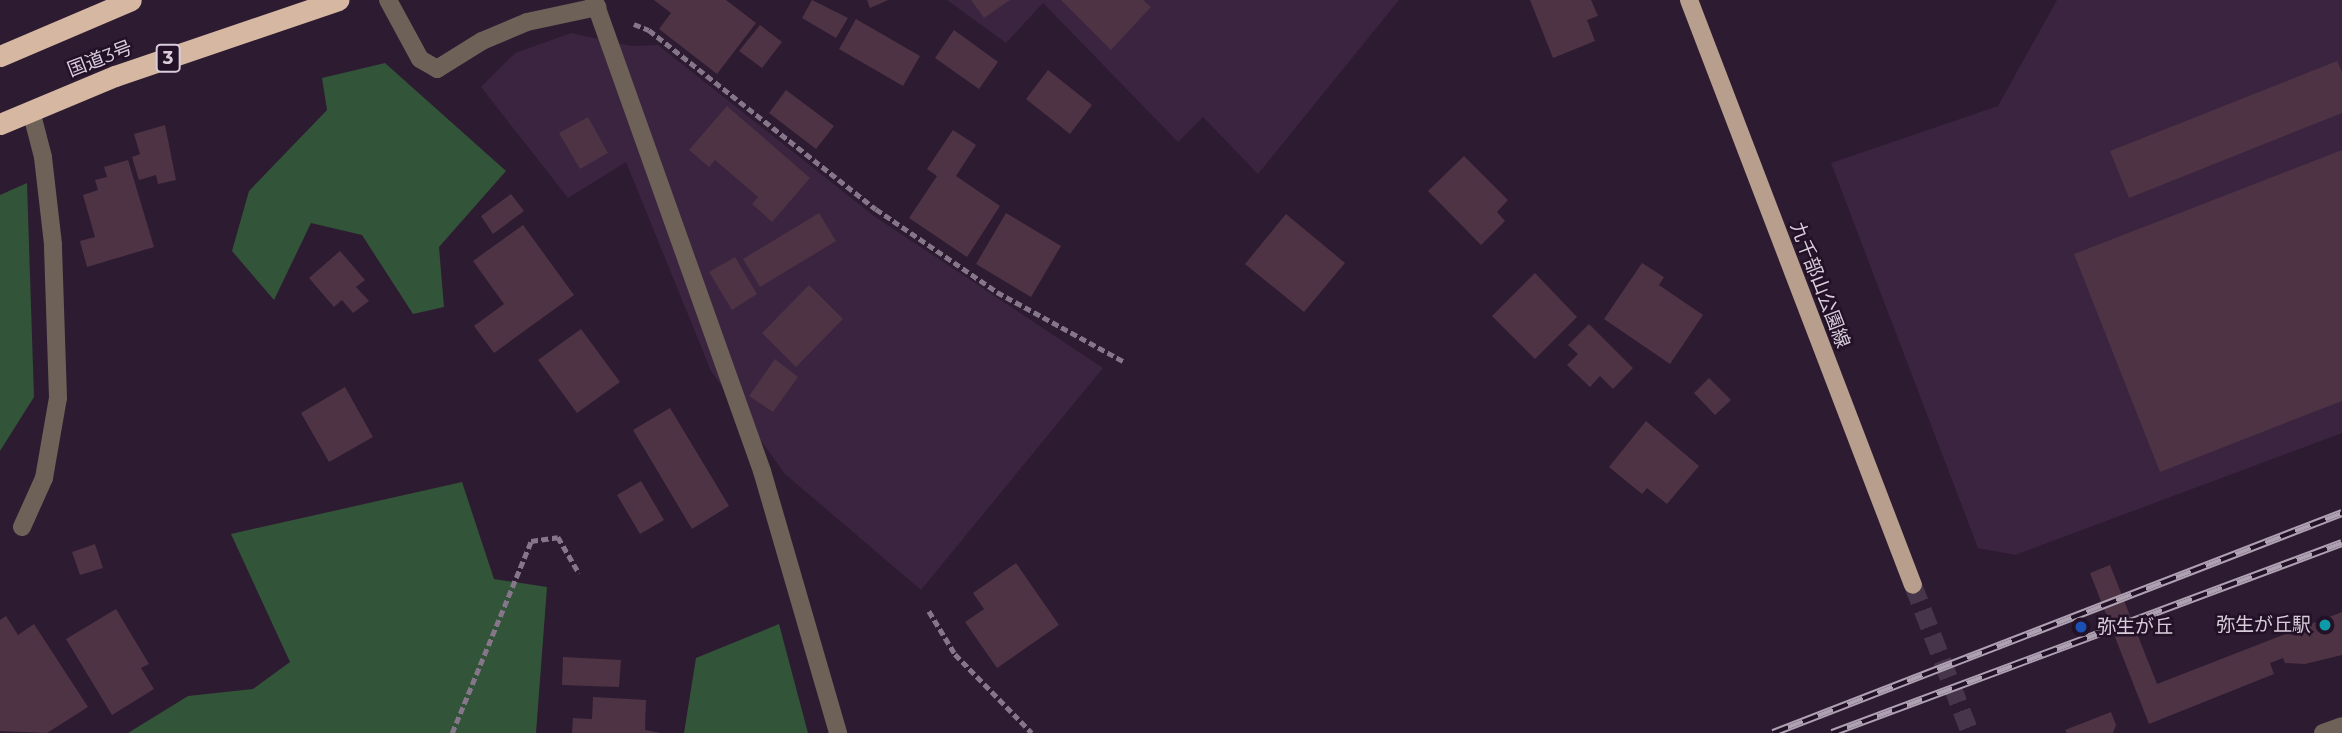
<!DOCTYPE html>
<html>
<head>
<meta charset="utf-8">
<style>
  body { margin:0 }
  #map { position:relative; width:2342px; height:733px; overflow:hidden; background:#2d1b31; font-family:Montserrat,"Noto Sans JP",sans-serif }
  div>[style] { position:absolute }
  .built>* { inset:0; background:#3a243f }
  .green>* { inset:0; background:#325438 }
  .building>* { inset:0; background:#4e3344 }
  .major-tunnel>* { height:18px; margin-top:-9px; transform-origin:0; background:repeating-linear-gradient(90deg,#47364b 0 18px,transparent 0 27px) }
  .path>* { height:4.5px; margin-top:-2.25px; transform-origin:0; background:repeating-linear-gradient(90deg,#857689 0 7px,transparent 0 10.5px) }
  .minor>* { height:18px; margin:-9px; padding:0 9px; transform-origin:9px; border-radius:9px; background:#6d6158 }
  .major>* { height:18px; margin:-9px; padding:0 9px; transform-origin:9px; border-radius:9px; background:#b89f8d }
  .highway>* { height:21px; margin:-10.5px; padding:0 10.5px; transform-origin:10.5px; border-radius:10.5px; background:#d6b7a1 }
  .rail>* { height:8px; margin-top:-4px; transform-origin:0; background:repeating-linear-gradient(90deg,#231227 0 16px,#aea1b2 0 32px); box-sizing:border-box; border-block:2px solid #aea1b2 }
  .dots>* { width:19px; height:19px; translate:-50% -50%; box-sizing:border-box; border:4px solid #231227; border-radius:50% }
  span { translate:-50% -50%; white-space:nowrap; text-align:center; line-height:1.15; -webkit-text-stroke:5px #231227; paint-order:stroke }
  .shield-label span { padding:2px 5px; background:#231227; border:2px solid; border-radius:5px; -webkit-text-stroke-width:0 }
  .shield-label { font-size:18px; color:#d9cddc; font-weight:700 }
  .street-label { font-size:19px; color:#d9cddc }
  .poi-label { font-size:19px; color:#d9cddc }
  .right { translate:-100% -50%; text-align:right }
  .left { translate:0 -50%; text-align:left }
</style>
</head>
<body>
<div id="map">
  <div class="built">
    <div style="clip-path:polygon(947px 0,1399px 0,1258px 174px,1203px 117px,1178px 142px,1043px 3px,1006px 43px)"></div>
    <div style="clip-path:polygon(2057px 0,2342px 0,2342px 433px,2015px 555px,1978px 548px,1831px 163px,1998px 106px)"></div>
    <div style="clip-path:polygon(571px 33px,631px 46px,658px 45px,874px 216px,1103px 368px,921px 590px,785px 474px,711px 371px,626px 162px,568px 198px,481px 87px,515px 53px)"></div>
  </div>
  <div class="green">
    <div style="clip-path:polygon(385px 63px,506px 171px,439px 247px,444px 307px,413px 314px,362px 235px,311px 223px,274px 300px,232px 251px,249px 191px,327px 110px,322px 78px)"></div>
    <div style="clip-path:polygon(27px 183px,34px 397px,0 451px,0 195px)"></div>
    <div style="clip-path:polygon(462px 482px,494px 579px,547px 587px,536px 733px,128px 733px,188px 696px,253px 689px,290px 662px,231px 534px)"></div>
    <div style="clip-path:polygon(779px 624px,808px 733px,684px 733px,696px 658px)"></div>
  </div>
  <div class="building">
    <div style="clip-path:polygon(654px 0,726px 0,756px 23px,717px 74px,659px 29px,671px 13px)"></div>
    <div style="clip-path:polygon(812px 0,848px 18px,836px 38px,802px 18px)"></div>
    <div style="clip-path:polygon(867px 0,888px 0,870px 8px)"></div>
    <div style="clip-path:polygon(971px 0,1010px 0,984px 18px)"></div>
    <div style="clip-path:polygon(1061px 0,1143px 0,1151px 7px,1111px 50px)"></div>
    <div style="clip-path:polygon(1530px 0,1591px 0,1598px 16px,1587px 20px,1595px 41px,1553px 58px)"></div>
    <div style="clip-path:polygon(856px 19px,920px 56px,903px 86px,839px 49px)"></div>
    <div style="clip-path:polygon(760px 25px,782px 42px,762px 68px,739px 51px)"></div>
    <div style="clip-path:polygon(954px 30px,998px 62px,979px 89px,935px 58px)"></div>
    <div style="clip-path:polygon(2337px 61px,2342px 72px,2342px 113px,2129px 198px,2110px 151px)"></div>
    <div style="clip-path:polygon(1048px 70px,1092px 105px,1070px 134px,1026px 99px)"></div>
    <div style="clip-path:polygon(786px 90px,834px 126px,816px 149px,769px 113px)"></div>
    <div style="clip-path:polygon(727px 106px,810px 178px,772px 222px,752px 204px,758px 197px,715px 160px,709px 167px,689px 150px)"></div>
    <div style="clip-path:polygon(588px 117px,608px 153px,580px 169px,559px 133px)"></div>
    <div style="clip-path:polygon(165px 125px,176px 180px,158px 184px,156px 175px,139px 180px,132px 157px,140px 154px,134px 134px)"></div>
    <div style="clip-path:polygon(953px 130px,976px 145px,956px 176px,1000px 206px,967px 257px,909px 218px,937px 176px,927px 169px)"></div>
    <div style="clip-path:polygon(2342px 150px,2342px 401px,2160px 472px,2074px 254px)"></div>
    <div style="clip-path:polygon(1464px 156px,1508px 200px,1497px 212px,1505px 221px,1481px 245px,1428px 191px)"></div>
    <div style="clip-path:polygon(128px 160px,154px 247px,87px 267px,80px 241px,95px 237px,83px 195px,98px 190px,95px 180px,107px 177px,104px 167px)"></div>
    <div style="clip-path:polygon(511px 194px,524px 211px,493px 234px,481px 216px)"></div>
    <div style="clip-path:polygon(819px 213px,836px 241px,760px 287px,743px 259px)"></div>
    <div style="clip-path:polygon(1006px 213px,1061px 246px,1031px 297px,976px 264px)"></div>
    <div style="clip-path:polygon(1286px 214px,1345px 263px,1304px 312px,1245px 264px)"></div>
    <div style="clip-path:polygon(523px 225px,574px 295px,494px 353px,474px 326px,504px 304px,473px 261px)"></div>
    <div style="clip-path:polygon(340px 251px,365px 280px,356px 287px,369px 301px,353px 313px,342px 300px,334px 307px,309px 278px)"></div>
    <div style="clip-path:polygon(735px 257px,757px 294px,732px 310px,709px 272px)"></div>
    <div style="clip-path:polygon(1642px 263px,1664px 277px,1659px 285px,1703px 315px,1670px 364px,1604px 319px)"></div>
    <div style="clip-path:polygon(1535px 273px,1577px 317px,1535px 359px,1492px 316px)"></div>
    <div style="clip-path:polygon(809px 285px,843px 319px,796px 367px,762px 333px)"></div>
    <div style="clip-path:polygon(1589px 324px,1633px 368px,1613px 389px,1600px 376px,1590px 387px,1567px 365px,1578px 354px,1568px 345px)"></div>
    <div style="clip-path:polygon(581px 329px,620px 382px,577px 413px,538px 360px)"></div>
    <div style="clip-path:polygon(775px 359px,798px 377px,773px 412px,749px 396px)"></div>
    <div style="clip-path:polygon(1709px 378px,1731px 400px,1715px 415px,1694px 393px)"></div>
    <div style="clip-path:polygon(345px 387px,373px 437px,329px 462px,301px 413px)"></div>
    <div style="clip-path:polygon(670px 408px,729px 506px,692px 529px,633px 430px)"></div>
    <div style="clip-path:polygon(1646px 421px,1699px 466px,1667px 504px,1647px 488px,1642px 494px,1609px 467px)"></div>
    <div style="clip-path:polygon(641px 481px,664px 520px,640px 534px,617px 495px)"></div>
    <div style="clip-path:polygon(95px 544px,103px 568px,80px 575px,72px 552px)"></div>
    <div style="clip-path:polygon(1016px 563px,1059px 625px,997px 668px,965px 622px,984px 609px,973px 593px)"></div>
    <div style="clip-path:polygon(2110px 565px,2157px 684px,2342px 612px,2342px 655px,2305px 664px,2285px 663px,2283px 658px,2270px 663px,2274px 674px,2149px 724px,2090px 573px)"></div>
    <div style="clip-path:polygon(116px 609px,149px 664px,141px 668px,154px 689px,112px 715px,66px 639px)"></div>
    <div style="clip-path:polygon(6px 616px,18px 635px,34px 624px,88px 707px,47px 733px,0 731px,0 620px)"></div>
    <div style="clip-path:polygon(563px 657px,621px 660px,619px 687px,562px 685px)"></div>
    <div style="clip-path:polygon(593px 697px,646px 700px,645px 730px,661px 733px,572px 733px,573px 718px,592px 719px)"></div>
    <div style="clip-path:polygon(2111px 712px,2116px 725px,2113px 733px,2067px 733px,2065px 730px)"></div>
  </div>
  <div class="major-tunnel">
    <div style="left:1913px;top:585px;width:159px;rotate:68.9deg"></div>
  </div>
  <div class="path">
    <div style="left:634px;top:24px;width:16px;rotate:22deg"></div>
    <div style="left:649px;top:30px;width:289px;rotate:38.3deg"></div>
    <div style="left:876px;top:209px;width:147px;rotate:34.4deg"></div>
    <div style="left:997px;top:292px;width:146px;rotate:28.7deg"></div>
    <div style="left:929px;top:611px;width:50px;rotate:58.8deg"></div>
    <div style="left:955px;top:654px;width:110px;rotate:45.7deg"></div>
    <div style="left:452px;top:733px;width:208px;rotate:-67.6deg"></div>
    <div style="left:531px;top:541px;width:27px;rotate:-8deg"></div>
    <div style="left:558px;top:537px;width:42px;rotate:59.7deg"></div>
  </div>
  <div class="minor">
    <div style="left:388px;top:0;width:67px;rotate:61.5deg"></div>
    <div style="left:420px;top:59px;width:20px;rotate:30deg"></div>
    <div style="left:437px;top:69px;width:53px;rotate:-31.9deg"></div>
    <div style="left:482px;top:41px;width:49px;rotate:-22.9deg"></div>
    <div style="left:527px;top:22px;width:72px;rotate:-12.1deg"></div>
    <div style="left:594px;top:0;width:500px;rotate:70.37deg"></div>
    <div style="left:762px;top:471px;width:273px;rotate:73.8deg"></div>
    <div style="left:22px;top:527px;width:54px;rotate:-65.8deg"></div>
    <div style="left:44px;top:478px;width:81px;rotate:-80.1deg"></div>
    <div style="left:58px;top:398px;width:154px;rotate:-91.9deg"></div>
    <div style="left:53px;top:244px;width:88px;rotate:-96.6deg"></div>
    <div style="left:43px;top:157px;width:48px;rotate:-104.6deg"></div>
    <div style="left:2323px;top:733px;width:20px;rotate:-20deg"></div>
  </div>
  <div class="major">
    <div style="left:1689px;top:0;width:626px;rotate:69.05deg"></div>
  </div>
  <div class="highway">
    <div style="left:0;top:56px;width:142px;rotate:-23.1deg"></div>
    <div style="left:0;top:124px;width:125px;rotate:-22.7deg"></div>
    <div style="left:115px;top:76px;width:236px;rotate:-18.8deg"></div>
  </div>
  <div class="rail">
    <div style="left:1773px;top:733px;width:610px;rotate:-21.14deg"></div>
    <div style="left:1832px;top:733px;width:544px;rotate:-20.43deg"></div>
  </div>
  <div class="dots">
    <div style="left:2325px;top:625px;background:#0f9aa8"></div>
    <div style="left:2081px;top:627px;background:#1a4fb4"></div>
  </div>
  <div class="shield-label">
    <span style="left:168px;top:58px">3</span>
  </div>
  <div class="street-label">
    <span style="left:100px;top:59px;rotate:-21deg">国道3号</span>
    <span style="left:1820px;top:285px;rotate:69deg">九千部山公園線</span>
  </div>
  <div class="poi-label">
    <span class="right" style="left:2311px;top:625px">弥生が丘駅</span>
    <span class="left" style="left:2097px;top:627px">弥生が丘</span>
  </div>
</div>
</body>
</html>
